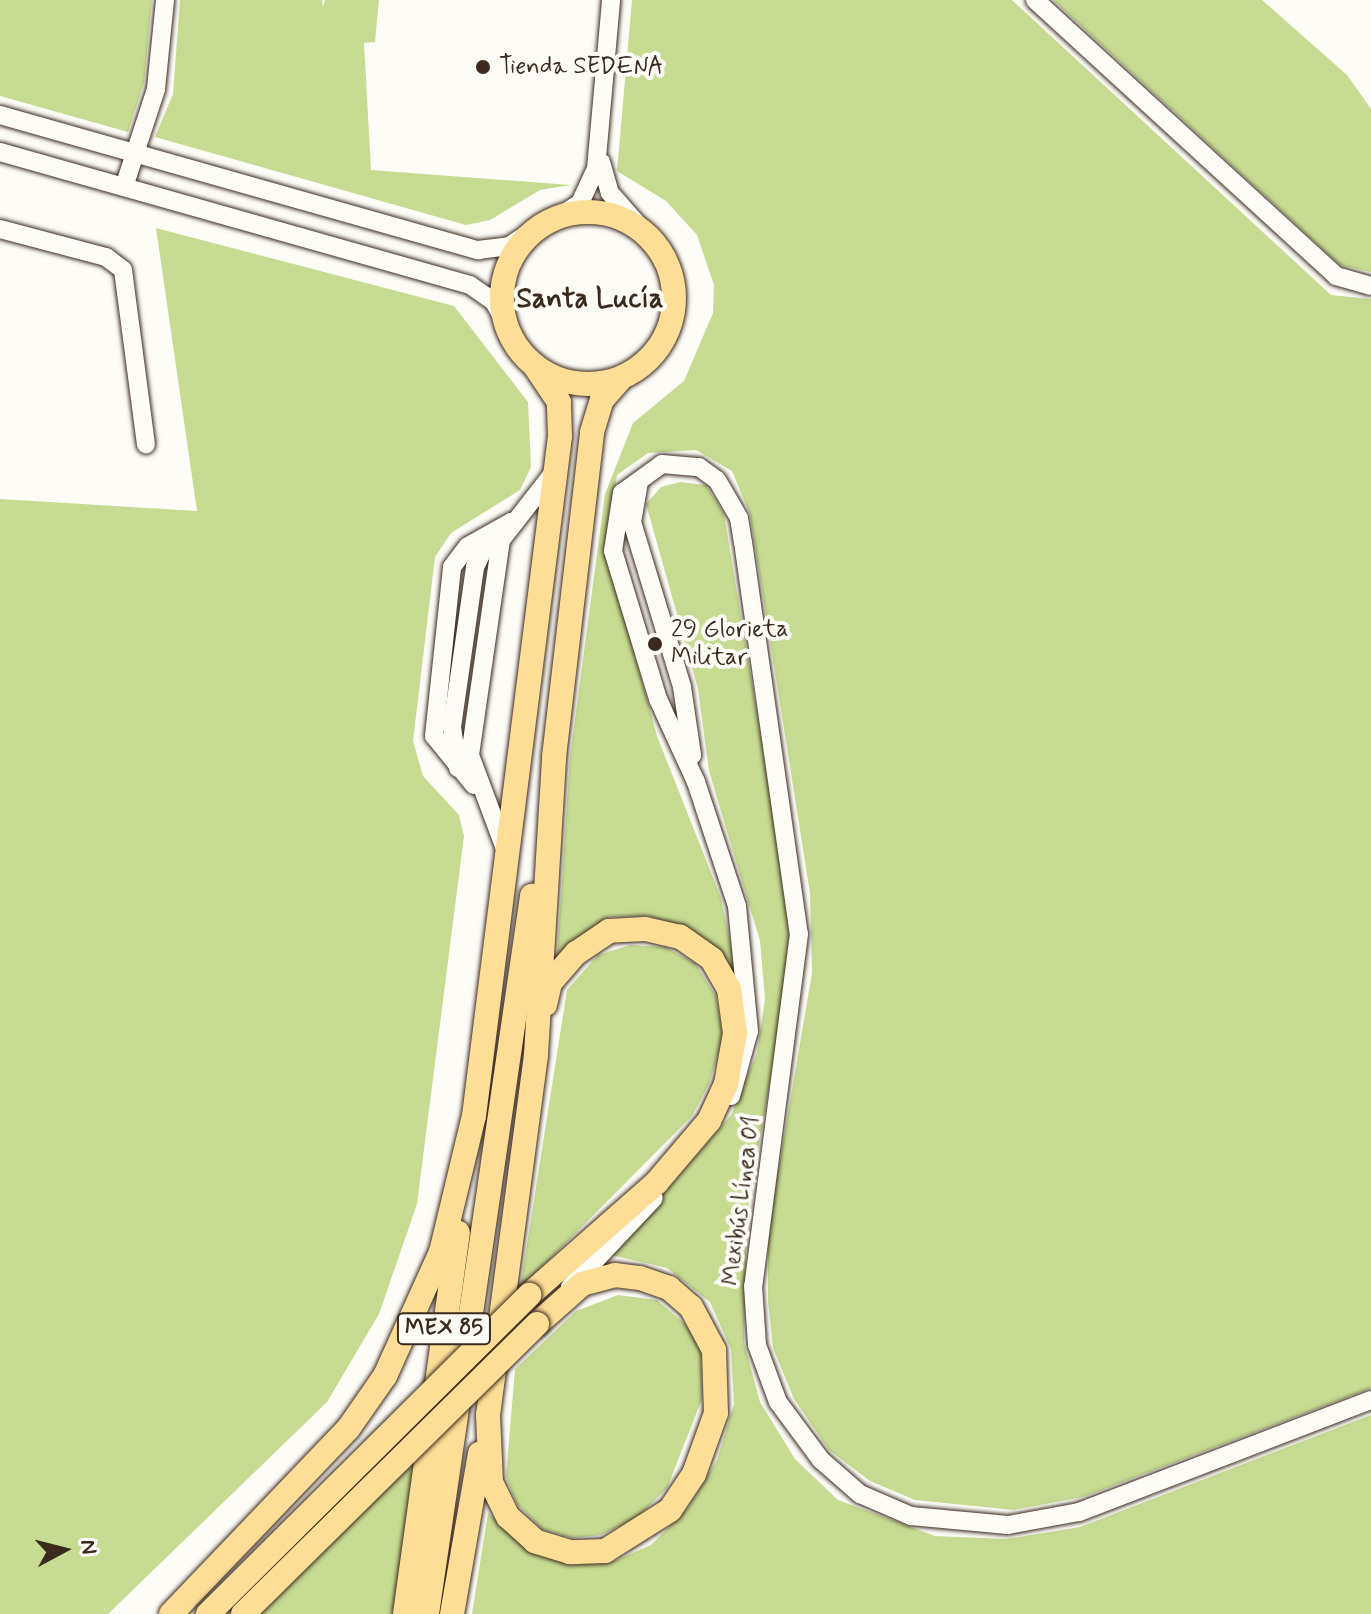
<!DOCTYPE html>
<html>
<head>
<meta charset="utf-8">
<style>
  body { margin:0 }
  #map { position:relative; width:1371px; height:1614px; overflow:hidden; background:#fdfcf7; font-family:Mynerve,sans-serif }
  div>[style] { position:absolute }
  .green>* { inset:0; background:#c7dc92 }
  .roads { filter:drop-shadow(0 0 2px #3b2a1e) drop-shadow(0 0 2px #3b2a1e) }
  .minor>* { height:18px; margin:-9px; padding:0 9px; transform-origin:9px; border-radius:9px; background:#fdfcf7 }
  .major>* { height:24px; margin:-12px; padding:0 12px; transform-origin:12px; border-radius:12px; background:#fedd96 }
  .major>.ring { margin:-12px; padding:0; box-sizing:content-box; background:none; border:24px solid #fedd96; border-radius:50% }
  .bridges { filter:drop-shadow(0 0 2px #3b2a1e) drop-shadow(0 0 2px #3b2a1e) }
  .major-bridge>* { height:24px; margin:-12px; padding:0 12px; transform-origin:12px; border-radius:12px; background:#fedd96 }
  .dots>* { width:22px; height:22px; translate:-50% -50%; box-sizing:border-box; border:4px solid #fdfcf7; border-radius:50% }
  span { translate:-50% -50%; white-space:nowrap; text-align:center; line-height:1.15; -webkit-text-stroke:8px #fdfcf7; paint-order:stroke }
  .shield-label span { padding:2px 6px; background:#fdfcf7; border:2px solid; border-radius:6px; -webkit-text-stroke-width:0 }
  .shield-label { font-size:22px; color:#3b2a1e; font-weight:700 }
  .poi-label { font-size:24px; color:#3b2a1e }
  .left { translate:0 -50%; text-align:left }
  .street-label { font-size:24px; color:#3b2a1e }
  .quarter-label { font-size:28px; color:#3b2a1e; font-weight:700 }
  .north { position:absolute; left:24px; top:1510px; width:80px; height:80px; -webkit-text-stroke:6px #fdfcf7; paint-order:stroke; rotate:83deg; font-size:22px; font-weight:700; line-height:32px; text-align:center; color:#3b2a1e }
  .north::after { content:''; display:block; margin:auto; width:28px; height:36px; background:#3b2a1e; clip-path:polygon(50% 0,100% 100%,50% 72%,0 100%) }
</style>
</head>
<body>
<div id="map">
  <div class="green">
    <div style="clip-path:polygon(0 0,152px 0,144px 83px,128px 132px,0 96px)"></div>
    <div style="clip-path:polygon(180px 0,322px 0,323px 7px,325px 0,379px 0,375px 42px,364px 43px,371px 170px,571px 185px,540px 190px,490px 220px,466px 225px,155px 137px,173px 94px)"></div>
    <div style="clip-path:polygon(632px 0,1012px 0,1331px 295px,1371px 299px,1371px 1388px,1083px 1497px,1014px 1510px,915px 1500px,870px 1481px,829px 1450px,794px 1399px,773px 1348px,768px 1301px,768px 1231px,812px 973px,810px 893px,750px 514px,732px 471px,696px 450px,648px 453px,617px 475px,606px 549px,657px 736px,721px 898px,737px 975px,686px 927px,648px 916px,609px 917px,557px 958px,570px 757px,605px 494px,633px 423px,684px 381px,713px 313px,714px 285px,697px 235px,666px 201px,617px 171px)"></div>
    <div style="clip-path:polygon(1053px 0,1262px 0,1347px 75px,1371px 109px,1371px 272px,1340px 265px)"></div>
    <div style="clip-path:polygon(156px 228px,454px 306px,528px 402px,531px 467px,520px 490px,451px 533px,435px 557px,413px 741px,423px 776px,459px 815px,464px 836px,417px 1204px,379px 1314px,327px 1402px,108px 1614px,0 1614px,0 499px,197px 511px)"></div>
    <div style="clip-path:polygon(680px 482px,706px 485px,724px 514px,783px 871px,789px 936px,780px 1023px,747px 1214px,744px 1343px,760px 1402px,795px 1459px,838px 1500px,935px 1536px,1006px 1539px,1080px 1527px,1371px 1415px,1371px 1614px,472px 1614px,488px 1513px,531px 1551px,571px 1565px,612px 1562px,651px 1545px,688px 1508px,717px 1460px,734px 1404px,731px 1349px,710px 1302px,667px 1268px,611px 1255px,731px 1115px,757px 1053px,765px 999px,760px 941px,709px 771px,698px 689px,646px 504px,661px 487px)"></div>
    <div style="clip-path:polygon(631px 945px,665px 947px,695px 963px,716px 996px,723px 1036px,709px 1084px,692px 1116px,520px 1289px,567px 990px,598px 955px)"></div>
    <div style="clip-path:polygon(618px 1295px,657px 1300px,685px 1324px,701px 1350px,702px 1399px,667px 1488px,637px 1518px,601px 1535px,572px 1538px,542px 1529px,517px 1504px,506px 1477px,515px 1369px,576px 1311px)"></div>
    <div style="clip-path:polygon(416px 1460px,395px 1614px,261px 1614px)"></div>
  </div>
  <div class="roads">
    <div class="minor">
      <div style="left:1035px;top:0;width:408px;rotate:42.5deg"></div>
      <div style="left:1336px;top:276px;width:36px;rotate:16deg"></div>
      <div style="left:0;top:115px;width:497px;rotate:15.8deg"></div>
      <div style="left:478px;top:250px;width:31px;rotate:-7deg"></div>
      <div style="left:509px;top:246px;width:30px;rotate:-33deg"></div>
      <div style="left:0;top:152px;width:488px;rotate:15.8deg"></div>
      <div style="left:470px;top:285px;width:29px;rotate:35deg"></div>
      <div style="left:494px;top:302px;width:25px;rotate:61deg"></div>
      <div style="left:601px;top:162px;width:32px;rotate:74deg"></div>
      <div style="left:610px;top:193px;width:56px;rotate:48.6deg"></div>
      <div style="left:124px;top:187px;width:103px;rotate:-71.9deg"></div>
      <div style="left:156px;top:89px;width:89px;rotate:-84.2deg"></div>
      <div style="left:557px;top:218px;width:27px;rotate:-33deg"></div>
      <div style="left:580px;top:203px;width:38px;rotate:-65deg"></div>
      <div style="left:596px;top:169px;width:170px;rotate:-84.9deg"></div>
      <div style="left:0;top:229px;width:110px;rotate:14.8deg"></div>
      <div style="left:106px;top:257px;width:21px;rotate:37deg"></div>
      <div style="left:123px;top:270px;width:176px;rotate:82.5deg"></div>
      <div style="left:639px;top:482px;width:41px;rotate:99.9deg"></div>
      <div style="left:632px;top:522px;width:172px;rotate:73.1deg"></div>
      <div style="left:682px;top:687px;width:69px;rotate:81.6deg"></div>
      <div style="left:458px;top:768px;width:41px;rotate:-98.3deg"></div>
      <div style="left:452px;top:727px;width:162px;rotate:-81.8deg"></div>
      <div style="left:475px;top:567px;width:34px;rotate:-64deg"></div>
      <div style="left:474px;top:785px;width:63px;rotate:-129.2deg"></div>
      <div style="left:434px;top:736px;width:170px;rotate:-83.9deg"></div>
      <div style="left:452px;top:567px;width:26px;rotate:-53deg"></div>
      <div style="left:468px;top:546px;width:49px;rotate:-29.2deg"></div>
      <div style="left:504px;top:846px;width:97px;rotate:-110.5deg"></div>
      <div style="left:470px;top:755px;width:217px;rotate:-81.8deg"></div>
      <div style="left:501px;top:540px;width:81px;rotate:-52deg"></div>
      <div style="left:731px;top:1096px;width:67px;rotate:-74.5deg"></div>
      <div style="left:749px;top:1031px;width:126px;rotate:-95.5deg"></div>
      <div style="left:737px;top:906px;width:131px;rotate:-108.3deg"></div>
      <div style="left:696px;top:782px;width:91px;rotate:-114.6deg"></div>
      <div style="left:658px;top:699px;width:155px;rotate:-106.9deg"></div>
      <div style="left:613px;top:551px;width:59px;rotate:-81.2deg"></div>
      <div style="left:622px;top:493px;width:49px;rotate:-35.9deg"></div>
      <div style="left:662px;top:464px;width:37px;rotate:5deg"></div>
      <div style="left:699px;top:467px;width:22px;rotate:36deg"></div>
      <div style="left:717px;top:480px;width:44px;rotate:59.9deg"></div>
      <div style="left:739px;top:518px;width:24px;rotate:81deg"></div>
      <div style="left:743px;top:542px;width:396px;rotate:81.9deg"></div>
      <div style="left:799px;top:934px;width:355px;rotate:97.4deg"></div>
      <div style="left:753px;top:1286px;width:59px;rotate:86.1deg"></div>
      <div style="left:757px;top:1345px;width:61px;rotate:69.8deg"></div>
      <div style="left:778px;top:1402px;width:72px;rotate:53.4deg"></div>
      <div style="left:821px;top:1460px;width:52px;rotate:41.1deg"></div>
      <div style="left:860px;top:1494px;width:56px;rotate:23.3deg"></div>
      <div style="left:911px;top:1516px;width:97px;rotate:5.3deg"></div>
      <div style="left:1008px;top:1525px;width:72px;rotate:-10.4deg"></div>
      <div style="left:1079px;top:1512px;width:313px;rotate:-21deg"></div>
      <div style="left:570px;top:1287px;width:122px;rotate:-46.7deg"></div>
    </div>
    <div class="major">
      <div class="ring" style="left:502px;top:212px;width:148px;height:148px"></div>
      <div style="left:529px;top:1295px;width:171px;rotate:-41.4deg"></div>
      <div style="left:657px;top:1182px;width:80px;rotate:-49.6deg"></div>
      <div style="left:709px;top:1121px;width:41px;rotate:-65.3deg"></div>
      <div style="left:726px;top:1084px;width:52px;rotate:-80deg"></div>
      <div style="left:735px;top:1033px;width:44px;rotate:-97.8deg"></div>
      <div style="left:729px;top:989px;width:34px;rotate:-120deg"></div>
      <div style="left:712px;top:959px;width:39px;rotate:-145deg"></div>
      <div style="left:680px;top:937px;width:36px;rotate:-167deg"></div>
      <div style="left:645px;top:929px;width:36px;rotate:177deg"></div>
      <div style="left:609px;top:931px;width:40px;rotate:146deg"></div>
      <div style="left:576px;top:953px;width:40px;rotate:131deg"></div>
      <div style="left:550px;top:983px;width:22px;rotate:103deg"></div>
      <div style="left:537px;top:1324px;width:60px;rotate:-41.6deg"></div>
      <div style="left:582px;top:1284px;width:34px;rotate:-15deg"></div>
      <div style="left:615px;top:1275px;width:25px;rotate:7deg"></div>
      <div style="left:640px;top:1278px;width:31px;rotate:19deg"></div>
      <div style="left:669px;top:1288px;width:29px;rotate:41deg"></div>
      <div style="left:691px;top:1307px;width:49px;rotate:61.9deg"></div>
      <div style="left:714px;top:1350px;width:63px;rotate:88.2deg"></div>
      <div style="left:716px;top:1413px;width:65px;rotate:109.8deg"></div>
      <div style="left:694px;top:1474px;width:43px;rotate:123.7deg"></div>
      <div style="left:670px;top:1510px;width:77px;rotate:147.8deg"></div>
      <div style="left:605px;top:1551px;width:35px;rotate:178deg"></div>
      <div style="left:570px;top:1552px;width:37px;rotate:-163deg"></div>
      <div style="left:535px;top:1541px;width:36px;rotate:-138deg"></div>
      <div style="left:508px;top:1517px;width:39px;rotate:-116deg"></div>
      <div style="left:491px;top:1482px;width:67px;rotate:-92.6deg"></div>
      <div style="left:488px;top:1415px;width:364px;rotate:-82.4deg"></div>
      <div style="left:536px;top:1054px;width:298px;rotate:-86.5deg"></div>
      <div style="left:554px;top:757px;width:327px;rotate:-83.3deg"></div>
      <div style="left:592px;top:432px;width:34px;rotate:-73deg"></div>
      <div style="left:602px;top:400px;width:28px;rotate:-49deg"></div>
      <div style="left:171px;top:1614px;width:256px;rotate:-46.3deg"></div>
      <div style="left:348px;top:1429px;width:65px;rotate:-55.1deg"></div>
      <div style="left:385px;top:1376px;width:136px;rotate:-65.7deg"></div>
      <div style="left:441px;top:1252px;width:140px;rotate:-76.4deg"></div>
      <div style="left:474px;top:1116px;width:685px;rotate:-82.79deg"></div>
      <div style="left:560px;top:436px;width:34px;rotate:-92deg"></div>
      <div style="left:559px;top:402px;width:43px;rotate:-123.7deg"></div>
      <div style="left:405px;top:1614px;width:385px;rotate:-82.1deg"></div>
      <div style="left:427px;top:1614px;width:726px;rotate:-81.68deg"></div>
      <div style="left:452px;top:1614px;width:163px;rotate:-80.1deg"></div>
    </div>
  </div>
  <div class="bridges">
    <div class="major-bridge">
      <div style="left:208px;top:1614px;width:453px;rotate:-44.8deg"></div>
      <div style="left:243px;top:1614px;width:413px;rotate:-44.6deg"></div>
    </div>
  </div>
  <div class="dots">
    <div style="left:483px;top:67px;background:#3b2a1e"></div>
    <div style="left:655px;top:644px;background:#3b2a1e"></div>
  </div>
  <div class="shield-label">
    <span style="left:444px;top:1329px">MEX 85</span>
  </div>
  <div class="poi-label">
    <span class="left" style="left:499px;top:67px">Tienda SEDENA</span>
    <span class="left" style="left:671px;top:644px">29 Glorieta<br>Militar</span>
  </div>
  <div class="street-label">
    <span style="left:742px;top:1201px;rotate:-83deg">Mexibús Línea 01</span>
  </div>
  <div class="quarter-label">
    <span style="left:590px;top:300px">Santa Lucía</span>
  </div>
  <div class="north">N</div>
</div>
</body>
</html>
